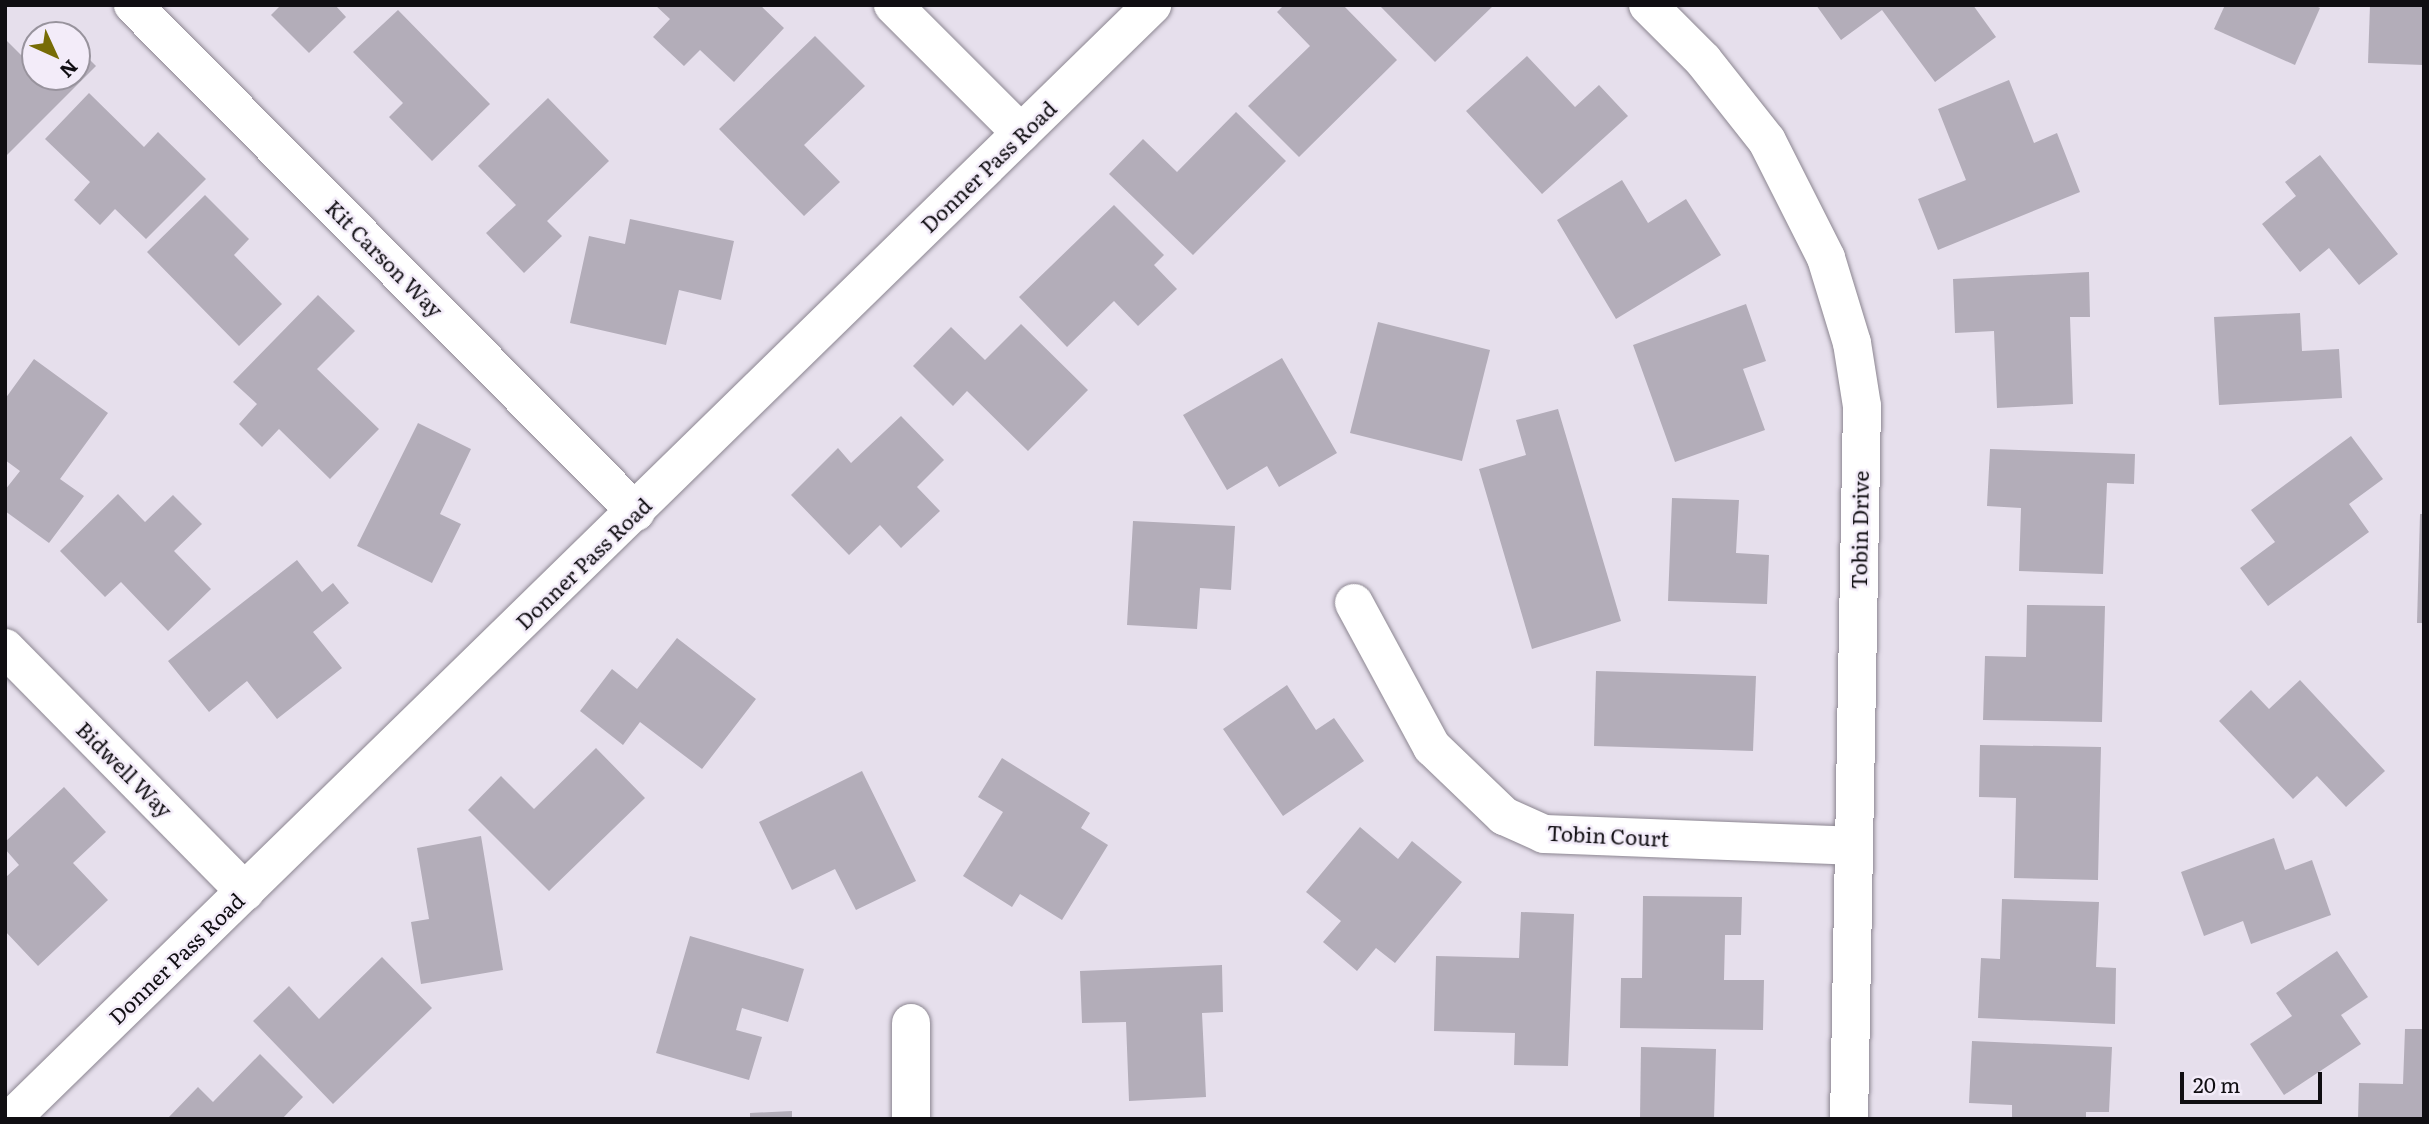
<!DOCTYPE html>
<html>
<head>
<meta charset="utf-8">
<style>
  body { margin:0 }
  #map { position:relative; width:2429px; height:1124px; overflow:hidden; background:#e6dfec; font-family:Literata,serif }
  div>[style] { position:absolute }
  .building>* { inset:0; background:#b3adb9 }
  .roads { filter:drop-shadow(0 0 2px #8c8691) drop-shadow(0 0 2px #8c8691) }
  .minor>* { height:38px; margin:-19px; padding:0 19px; transform-origin:19px; border-radius:19px; background:#fff }
  .tertiary>* { height:38px; margin:-19px; padding:0 19px; transform-origin:19px; border-radius:19px; background:#fff }
  span { translate:-50% -50%; white-space:nowrap; text-align:center; line-height:1.15; -webkit-text-stroke:5px #f3ecf9; paint-order:stroke }
  .street-label { font-size:21px; color:#100e12 }
  .frame { position:absolute; inset:0; border:7px solid #100e12; pointer-events:none }
  .north { position:absolute; left:21px; top:21px; width:70px; height:70px; box-sizing:border-box; background:#f3ecf9; border:2px solid #98939d; border-radius:50%; rotate:135deg; font-size:19px; font-weight:700; line-height:28px; text-align:center; color:#100e12 }
  .north::after { content:''; display:block; margin:auto; width:24px; height:32px; background:#776c06; clip-path:polygon(50% 0,100% 100%,50% 72%,0 100%) }
  .scale { position:absolute; left:2180px; top:1072px; width:142px; height:32px; box-sizing:border-box; border:4px solid #100e12; border-top:0; padding-left:9px; font-size:21px; line-height:24px; white-space:nowrap; color:#100e12; -webkit-text-stroke:5px #f3ecf9; paint-order:stroke }
</style>
</head>
<body>
<div id="map">
  <div class="building">
    <div style="clip-path:polygon(281px 5px,335px 5px,346px 17px,309px 53px,271px 15px)"></div>
    <div style="clip-path:polygon(655px 5px,760px 5px,784px 28px,734px 82px,700px 50px,684px 66px,653px 37px,670px 19px)"></div>
    <div style="clip-path:polygon(1284px 5px,1343px 5px,1397px 60px,1299px 157px,1248px 106px,1310px 46px,1277px 12px)"></div>
    <div style="clip-path:polygon(1379px 5px,1494px 5px,1435px 62px)"></div>
    <div style="clip-path:polygon(1816px 5px,1973px 5px,1996px 37px,1935px 82px,1882px 10px,1841px 40px)"></div>
    <div style="clip-path:polygon(2225px 5px,2314px 5px,2320px 8px,2295px 65px,2214px 29px)"></div>
    <div style="clip-path:polygon(2370px 5px,2424px 5px,2424px 65px,2368px 63px)"></div>
    <div style="clip-path:polygon(398px 10px,490px 104px,432px 161px,389px 117px,403px 103px,353px 52px)"></div>
    <div style="clip-path:polygon(815px 36px,865px 86px,804px 145px,840px 182px,804px 216px,719px 129px)"></div>
    <div style="clip-path:polygon(5px 39px,32px 66px,35px 63px,35px 77px,77px 77px,77px 47px,96px 66px,5px 157px)"></div>
    <div style="clip-path:polygon(1527px 56px,1575px 107px,1599px 85px,1628px 116px,1542px 194px,1466px 111px)"></div>
    <div style="clip-path:polygon(2009px 80px,2034px 143px,2057px 133px,2080px 192px,1938px 250px,1918px 199px,1966px 180px,1938px 109px)"></div>
    <div style="clip-path:polygon(89px 93px,144px 147px,158px 132px,206px 179px,146px 239px,115px 209px,100px 225px,74px 200px,90px 182px,45px 139px)"></div>
    <div style="clip-path:polygon(548px 98px,609px 161px,547px 221px,562px 236px,524px 273px,486px 233px,516px 205px,478px 166px)"></div>
    <div style="clip-path:polygon(1236px 112px,1286px 161px,1193px 255px,1109px 174px,1143px 139px,1177px 172px)"></div>
    <div style="clip-path:polygon(2320px 155px,2398px 254px,2359px 285px,2329px 248px,2300px 272px,2262px 224px,2296px 196px,2285px 182px)"></div>
    <div style="clip-path:polygon(1622px 180px,1648px 223px,1686px 199px,1721px 255px,1616px 319px,1557px 220px)"></div>
    <div style="clip-path:polygon(205px 195px,249px 239px,234px 255px,282px 304px,239px 346px,147px 252px)"></div>
    <div style="clip-path:polygon(1114px 205px,1164px 255px,1154px 265px,1177px 289px,1138px 326px,1114px 301px,1067px 347px,1019px 297px)"></div>
    <div style="clip-path:polygon(630px 219px,734px 241px,721px 300px,679px 290px,666px 345px,570px 323px,589px 236px,625px 244px)"></div>
    <div style="clip-path:polygon(2089px 272px,2090px 317px,2070px 317px,2073px 404px,1997px 408px,1994px 331px,1955px 333px,1953px 279px)"></div>
    <div style="clip-path:polygon(318px 295px,355px 331px,317px 369px,379px 429px,330px 479px,279px 429px,262px 447px,239px 424px,257px 404px,233px 382px)"></div>
    <div style="clip-path:polygon(1746px 304px,1766px 361px,1743px 369px,1765px 430px,1675px 462px,1633px 345px)"></div>
    <div style="clip-path:polygon(2300px 313px,2302px 351px,2339px 349px,2342px 398px,2219px 405px,2214px 317px)"></div>
    <div style="clip-path:polygon(1378px 322px,1490px 350px,1462px 461px,1350px 433px)"></div>
    <div style="clip-path:polygon(1021px 324px,1088px 390px,1028px 451px,967px 391px,953px 406px,913px 366px,951px 327px,985px 360px)"></div>
    <div style="clip-path:polygon(1282px 358px,1337px 453px,1279px 487px,1267px 466px,1227px 490px,1183px 415px)"></div>
    <div style="clip-path:polygon(34px 359px,108px 413px,60px 479px,84px 496px,49px 543px,5px 511px,5px 490px,20px 471px,5px 460px,5px 399px)"></div>
    <div style="clip-path:polygon(1558px 409px,1621px 621px,1532px 649px,1479px 469px,1526px 455px,1516px 420px)"></div>
    <div style="clip-path:polygon(901px 416px,944px 460px,917px 487px,940px 511px,901px 548px,880px 525px,849px 555px,791px 495px,838px 448px,851px 463px)"></div>
    <div style="clip-path:polygon(418px 423px,471px 449px,440px 514px,461px 524px,432px 583px,357px 546px)"></div>
    <div style="clip-path:polygon(2351px 436px,2383px 479px,2349px 504px,2369px 532px,2268px 606px,2240px 568px,2275px 542px,2251px 510px)"></div>
    <div style="clip-path:polygon(1990px 449px,2135px 454px,2134px 484px,2107px 483px,2103px 574px,2019px 571px,2021px 508px,1987px 506px)"></div>
    <div style="clip-path:polygon(118px 494px,145px 522px,173px 495px,202px 524px,174px 551px,211px 589px,168px 631px,121px 582px,105px 597px,60px 551px)"></div>
    <div style="clip-path:polygon(1672px 498px,1739px 500px,1736px 553px,1769px 555px,1767px 604px,1668px 601px)"></div>
    <div style="clip-path:polygon(2420px 514px,2424px 514px,2424px 623px,2417px 623px)"></div>
    <div style="clip-path:polygon(1133px 521px,1235px 526px,1231px 590px,1200px 588px,1197px 629px,1127px 625px)"></div>
    <div style="clip-path:polygon(297px 560px,322px 592px,333px 583px,349px 603px,313px 632px,342px 668px,277px 719px,247px 681px,209px 712px,168px 661px)"></div>
    <div style="clip-path:polygon(2027px 605px,2105px 606px,2102px 722px,1983px 720px,1985px 656px,2026px 657px)"></div>
    <div style="clip-path:polygon(677px 638px,756px 699px,702px 769px,640px 722px,623px 745px,580px 711px,612px 669px,637px 689px)"></div>
    <div style="clip-path:polygon(1596px 671px,1756px 676px,1753px 751px,1594px 746px)"></div>
    <div style="clip-path:polygon(2300px 680px,2385px 771px,2346px 807px,2317px 776px,2293px 799px,2219px 721px,2251px 690px,2269px 709px)"></div>
    <div style="clip-path:polygon(1287px 685px,1316px 730px,1334px 718px,1364px 761px,1283px 816px,1223px 729px)"></div>
    <div style="clip-path:polygon(1980px 745px,2101px 747px,2098px 880px,2014px 878px,2016px 798px,1979px 797px)"></div>
    <div style="clip-path:polygon(596px 748px,645px 798px,549px 891px,468px 810px,501px 776px,534px 809px)"></div>
    <div style="clip-path:polygon(1002px 758px,1090px 813px,1081px 828px,1108px 845px,1062px 920px,1020px 894px,1012px 907px,963px 876px,1003px 812px,978px 797px)"></div>
    <div style="clip-path:polygon(862px 771px,916px 881px,856px 910px,835px 869px,792px 890px,759px 822px)"></div>
    <div style="clip-path:polygon(64px 787px,106px 832px,73px 863px,108px 900px,38px 966px,5px 931px,5px 878px,19px 865px,5px 849px,5px 842px)"></div>
    <div style="clip-path:polygon(1360px 827px,1398px 859px,1412px 841px,1462px 882px,1395px 963px,1376px 948px,1357px 971px,1323px 942px,1341px 921px,1306px 892px)"></div>
    <div style="clip-path:polygon(481px 836px,503px 970px,421px 984px,411px 922px,429px 919px,417px 848px)"></div>
    <div style="clip-path:polygon(2274px 838px,2285px 870px,2312px 860px,2331px 915px,2251px 944px,2243px 921px,2204px 936px,2181px 872px)"></div>
    <div style="clip-path:polygon(1643px 896px,1742px 897px,1741px 935px,1725px 935px,1724px 980px,1764px 980px,1763px 1030px,1620px 1028px,1621px 978px,1642px 978px)"></div>
    <div style="clip-path:polygon(2002px 899px,2099px 902px,2096px 967px,2116px 968px,2115px 1024px,1978px 1018px,1981px 958px,2000px 959px)"></div>
    <div style="clip-path:polygon(1521px 912px,1574px 914px,1568px 1066px,1514px 1065px,1515px 1033px,1434px 1031px,1436px 956px,1519px 958px)"></div>
    <div style="clip-path:polygon(690px 936px,804px 969px,788px 1022px,742px 1008px,736px 1030px,762px 1037px,749px 1080px,656px 1053px)"></div>
    <div style="clip-path:polygon(2337px 951px,2368px 997px,2341px 1015px,2361px 1044px,2284px 1095px,2250px 1044px,2292px 1016px,2276px 993px)"></div>
    <div style="clip-path:polygon(382px 957px,432px 1008px,333px 1104px,253px 1021px,289px 986px,319px 1019px)"></div>
    <div style="clip-path:polygon(1222px 965px,1223px 1012px,1202px 1013px,1206px 1097px,1129px 1101px,1126px 1022px,1082px 1023px,1080px 971px)"></div>
    <div style="clip-path:polygon(2405px 1029px,2424px 1029px,2424px 1117px,2358px 1119px,2359px 1083px,2403px 1084px)"></div>
    <div style="clip-path:polygon(1972px 1041px,2112px 1047px,2109px 1112px,2086px 1112px,2086px 1119px,2012px 1119px,2012px 1105px,1969px 1103px)"></div>
    <div style="clip-path:polygon(1641px 1047px,1716px 1049px,1714px 1119px,1640px 1119px)"></div>
    <div style="clip-path:polygon(260px 1054px,303px 1097px,282px 1119px,167px 1119px,198px 1087px,213px 1102px)"></div>
    <div style="clip-path:polygon(792px 1111px,792px 1119px,750px 1119px,750px 1113px)"></div>
  </div>
  <div class="roads">
    <div class="minor">
      <div style="left:133px;top:5px;width:714px;rotate:45.23deg"></div>
      <div style="left:893px;top:5px;width:181px;rotate:45deg"></div>
      <div style="left:1354px;top:603px;width:164px;rotate:61.6deg"></div>
      <div style="left:1432px;top:747px;width:100px;rotate:43.8deg"></div>
      <div style="left:1504px;top:816px;width:44px;rotate:24.2deg"></div>
      <div style="left:1544px;top:834px;width:309px;rotate:2.2deg"></div>
      <div style="left:5px;top:648px;width:342px;rotate:45.4deg"></div>
      <div style="left:911px;top:1023px;width:96px;rotate:90deg"></div>
      <div style="left:11px;top:1119px;width:1595px;rotate:-44.31deg"></div>
    </div>
    <div class="tertiary">
      <div style="left:1648px;top:5px;width:78px;rotate:45deg"></div>
      <div style="left:1703px;top:60px;width:103px;rotate:51.7deg"></div>
      <div style="left:1767px;top:141px;width:131px;rotate:63.2deg"></div>
      <div style="left:1826px;top:258px;width:89px;rotate:73deg"></div>
      <div style="left:1852px;top:343px;width:64px;rotate:81deg"></div>
      <div style="left:1862px;top:406px;width:713px;rotate:91.04deg"></div>
    </div>
  </div>
  <div class="street-label">
    <span style="left:988px;top:166px;rotate:-44deg">Donner Pass Road</span>
    <span style="left:385px;top:258px;rotate:45deg">Kit Carson Way</span>
    <span style="left:1859px;top:530px;rotate:-89deg">Tobin Drive</span>
    <span style="left:583px;top:563px;rotate:-44deg">Donner Pass Road</span>
    <span style="left:125px;top:769px;rotate:45deg">Bidwell Way</span>
    <span style="left:1608px;top:835px;rotate:3deg">Tobin Court</span>
    <span style="left:176px;top:958px;rotate:-44deg">Donner Pass Road</span>
  </div>
  <div class="frame"></div>
  <div class="north">N</div>
  <div class="scale">20 m</div>
</div>
</body>
</html>
